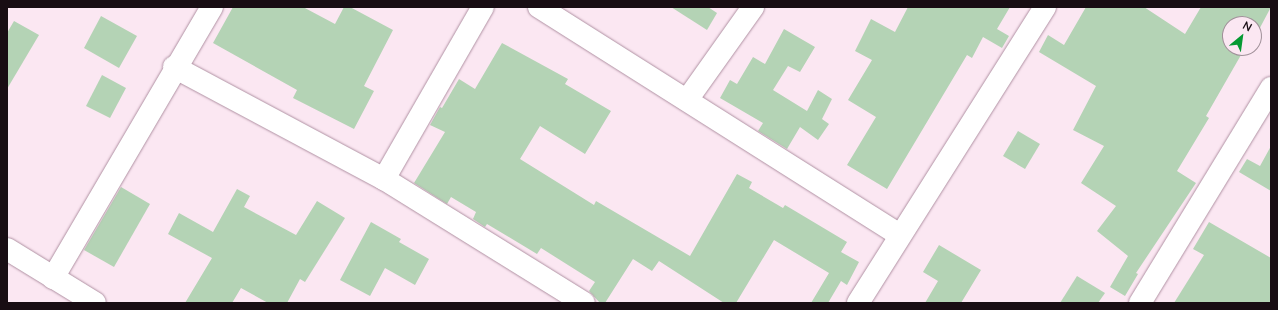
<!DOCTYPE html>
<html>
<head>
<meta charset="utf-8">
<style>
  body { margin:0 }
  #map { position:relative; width:1278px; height:310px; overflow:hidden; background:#fbe7f2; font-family:Lato,sans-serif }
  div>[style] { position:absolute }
  .building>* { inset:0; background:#b4d3b5 }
  .roads { filter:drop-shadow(0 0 1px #b091a3) drop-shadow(0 0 1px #b091a3) }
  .minor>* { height:22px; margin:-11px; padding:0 11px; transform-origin:11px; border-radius:11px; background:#fff }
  span { translate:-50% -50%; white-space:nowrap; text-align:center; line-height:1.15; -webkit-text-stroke:4px #fbe7f2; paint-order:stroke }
  .frame { position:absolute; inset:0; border:8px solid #180d13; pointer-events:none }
  .north { position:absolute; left:1222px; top:16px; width:40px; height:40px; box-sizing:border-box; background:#fbe7f2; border:1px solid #a09099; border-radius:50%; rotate:29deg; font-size:11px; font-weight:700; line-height:16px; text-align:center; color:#180d13 }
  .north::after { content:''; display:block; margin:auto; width:14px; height:18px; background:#059a33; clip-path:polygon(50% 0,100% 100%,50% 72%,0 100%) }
</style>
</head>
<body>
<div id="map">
  <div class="building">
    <div style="clip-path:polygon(233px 7px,303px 7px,335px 24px,344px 7px,350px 7px,393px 30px,364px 86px,374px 91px,354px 129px,293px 98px,297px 90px,213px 43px)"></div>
    <div style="clip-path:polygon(671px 7px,708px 7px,717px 13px,707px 30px)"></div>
    <div style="clip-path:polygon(908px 7px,1010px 7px,997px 29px,1009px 36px,1002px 48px,983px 37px,972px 58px,967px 55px,887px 189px,847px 165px,876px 117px,848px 100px,872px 60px,855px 51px,871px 19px,895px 32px)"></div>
    <div style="clip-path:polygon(1086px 7px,1144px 7px,1185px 34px,1201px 7px,1271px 7px,1254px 39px,1254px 24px,1230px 24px,1230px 48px,1245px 48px,1206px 116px,1209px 118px,1177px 171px,1196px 183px,1136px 273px,1138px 274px,1125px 296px,1110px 287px,1128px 256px,1097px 231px,1116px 206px,1081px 183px,1104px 146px,1073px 130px,1096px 86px,1039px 52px,1048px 35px,1064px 45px)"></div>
    <div style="clip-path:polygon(101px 16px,137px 36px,119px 68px,84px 48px)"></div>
    <div style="clip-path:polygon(14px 21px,39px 35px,7px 89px,7px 33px)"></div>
    <div style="clip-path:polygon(784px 29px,815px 47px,800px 72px,788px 66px,773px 90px,807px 111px,818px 90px,832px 99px,822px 119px,829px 124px,818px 140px,800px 127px,787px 149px,758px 131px,763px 123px,720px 98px,730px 80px,737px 84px,753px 57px,765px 64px)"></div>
    <div style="clip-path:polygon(502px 43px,568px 79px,565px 84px,611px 111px,585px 154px,540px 126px,520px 159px,594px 205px,596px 201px,690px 256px,737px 174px,752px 182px,749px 188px,783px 208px,785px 205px,847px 242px,841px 252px,859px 262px,847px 285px,841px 281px,828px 303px,811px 303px,829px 273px,774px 240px,736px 303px,724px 303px,659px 261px,652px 271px,633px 259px,605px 303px,600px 303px,589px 291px,595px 282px,541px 248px,537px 254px,487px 224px,485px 227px,473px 219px,476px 212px,451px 197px,447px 204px,414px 183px,445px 132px,430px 125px,440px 107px,442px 108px,459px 79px,475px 89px)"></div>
    <div style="clip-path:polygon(102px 75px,126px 88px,110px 118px,86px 106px)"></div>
    <div style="clip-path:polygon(1018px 131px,1040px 144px,1025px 169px,1003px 156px)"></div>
    <div style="clip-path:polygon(1271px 146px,1271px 191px,1239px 172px,1247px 159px,1260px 166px)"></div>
    <div style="clip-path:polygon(121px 187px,150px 204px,114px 267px,84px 250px)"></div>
    <div style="clip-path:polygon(237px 189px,250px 196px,244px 207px,296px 235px,317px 201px,345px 218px,305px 282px,300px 279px,287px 303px,268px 303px,241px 288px,232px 303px,185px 303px,212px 258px,168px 234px,179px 213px,213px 232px)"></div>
    <div style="clip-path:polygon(371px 222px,401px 239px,399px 242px,429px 259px,415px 285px,385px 268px,370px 296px,340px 280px)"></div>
    <div style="clip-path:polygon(1209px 222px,1271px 258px,1271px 303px,1174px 303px,1204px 255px,1193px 249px)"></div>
    <div style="clip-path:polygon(939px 245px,981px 270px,961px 303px,925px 303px,938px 281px,923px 272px)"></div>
    <div style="clip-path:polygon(1077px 276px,1105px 293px,1098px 303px,1060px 303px)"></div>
  </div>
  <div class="roads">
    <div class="minor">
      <div style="left:539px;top:7px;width:426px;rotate:32.3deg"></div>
      <div style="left:174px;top:67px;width:238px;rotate:28.1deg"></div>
      <div style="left:384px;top:179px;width:235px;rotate:31.8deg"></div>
      <div style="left:687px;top:100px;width:114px;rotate:-54.6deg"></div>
      <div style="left:384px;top:179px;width:198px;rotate:-60.1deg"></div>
      <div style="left:7px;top:249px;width:103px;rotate:31.5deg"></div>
      <div style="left:53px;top:278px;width:314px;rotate:-59.6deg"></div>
      <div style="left:858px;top:303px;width:350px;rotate:-57.7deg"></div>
      <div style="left:1140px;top:303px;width:252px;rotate:-58.6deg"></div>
    </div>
  </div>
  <div class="frame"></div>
  <div class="north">N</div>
</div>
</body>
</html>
